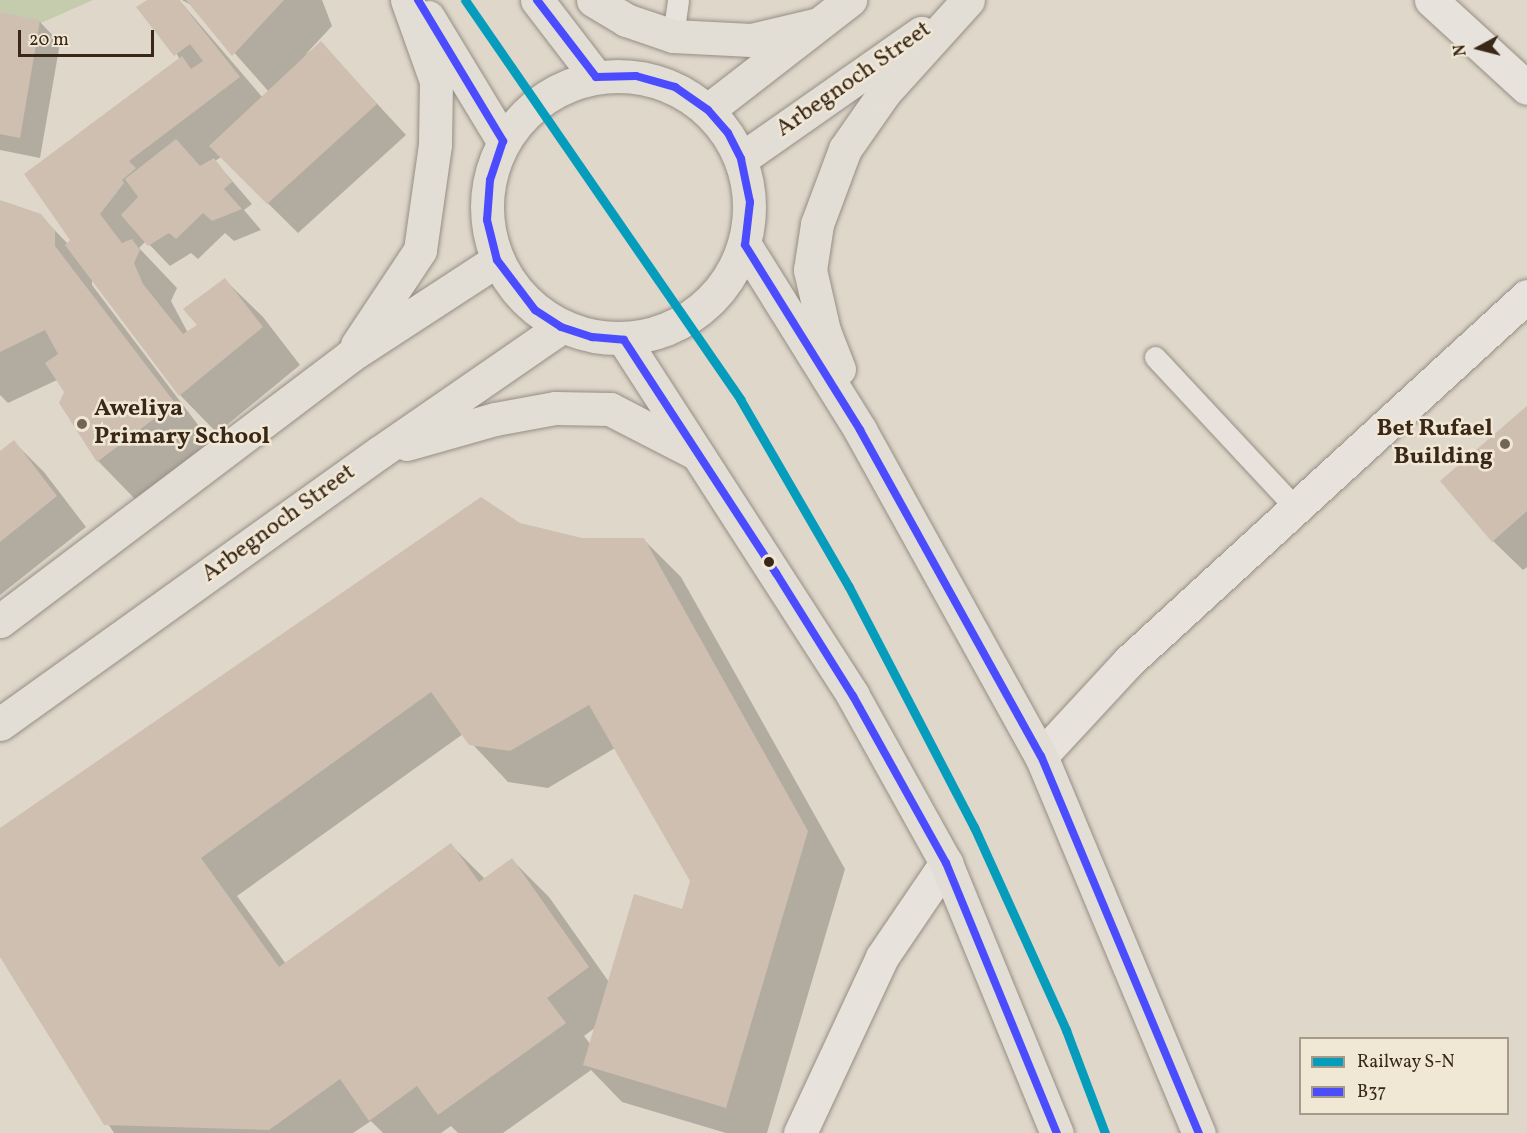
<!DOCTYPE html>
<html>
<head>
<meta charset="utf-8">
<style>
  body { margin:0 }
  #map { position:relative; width:1527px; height:1133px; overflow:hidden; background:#dfd7c9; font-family:Vollkorn,serif }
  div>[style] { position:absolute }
  .green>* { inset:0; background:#c5cbad }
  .shadow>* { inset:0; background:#0003 }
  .building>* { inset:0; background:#cebfb1 }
  .roads { filter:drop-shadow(0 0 2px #958e85) drop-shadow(0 0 2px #958e85) }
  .lane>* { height:21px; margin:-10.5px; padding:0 10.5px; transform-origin:10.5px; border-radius:10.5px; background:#e7e2db }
  .street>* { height:33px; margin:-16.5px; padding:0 16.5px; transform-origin:16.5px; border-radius:16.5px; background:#e7e2db }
  .secondary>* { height:33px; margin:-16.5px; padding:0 16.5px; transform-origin:16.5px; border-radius:16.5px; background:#e7e2db }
  .primary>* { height:33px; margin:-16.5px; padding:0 16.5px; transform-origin:16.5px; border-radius:16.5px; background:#e2ded5 }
  .primary>.ring { margin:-16.5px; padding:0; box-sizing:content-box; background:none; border:33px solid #e2ded5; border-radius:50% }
  .bus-1>* { height:8px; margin:-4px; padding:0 4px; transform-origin:4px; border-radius:4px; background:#4c4cff }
  .rail-1>* { height:9px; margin:-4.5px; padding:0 4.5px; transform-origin:4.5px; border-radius:4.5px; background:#069cbc }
  .dots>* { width:16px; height:16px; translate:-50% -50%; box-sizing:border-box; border:3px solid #f1e7d5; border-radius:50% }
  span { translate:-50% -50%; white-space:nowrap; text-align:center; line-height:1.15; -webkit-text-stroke:5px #f1e7d5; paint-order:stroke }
  .street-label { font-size:24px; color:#392717 }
  .poi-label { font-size:24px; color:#392717; font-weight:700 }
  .left { translate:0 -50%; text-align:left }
  .right { translate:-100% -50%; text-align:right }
  .legend { position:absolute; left:1299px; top:1037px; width:210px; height:78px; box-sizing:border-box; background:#f1e7d5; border:2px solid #a79a89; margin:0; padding:8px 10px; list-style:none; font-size:18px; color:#392717 }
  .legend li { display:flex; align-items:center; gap:12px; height:30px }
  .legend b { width:30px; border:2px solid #a79a89 }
  .north { position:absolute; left:1449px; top:18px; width:60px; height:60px; -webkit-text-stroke:4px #f1e7d5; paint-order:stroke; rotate:263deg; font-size:16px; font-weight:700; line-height:24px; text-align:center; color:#392717 }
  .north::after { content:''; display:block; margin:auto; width:21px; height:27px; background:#392717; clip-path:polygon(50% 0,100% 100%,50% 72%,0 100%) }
  .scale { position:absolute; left:18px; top:30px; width:136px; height:27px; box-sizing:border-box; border:3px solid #392717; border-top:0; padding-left:8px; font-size:18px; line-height:21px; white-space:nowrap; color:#392717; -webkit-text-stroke:4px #f1e7d5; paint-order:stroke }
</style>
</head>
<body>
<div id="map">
  <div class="green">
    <div style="clip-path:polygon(0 0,93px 0,0 41px)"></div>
  </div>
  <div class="shadow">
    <div style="clip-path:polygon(149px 0,179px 0,263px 98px,269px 92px,193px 6px,182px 0,322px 0,332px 26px,305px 55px,321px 43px,406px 135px,298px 233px,221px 157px,215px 161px,252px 204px,244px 210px,261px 230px,234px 241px,225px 233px,198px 259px,191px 253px,170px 266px,146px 241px,139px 248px,177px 288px,171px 301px,188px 333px,199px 325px,225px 280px,263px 317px,300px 365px,217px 433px,180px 395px,92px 279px,92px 285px,211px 442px,135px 499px,98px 461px,61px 403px,65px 392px,57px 380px,8px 403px,0 395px,0 201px,40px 215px,68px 244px,180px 60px)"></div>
    <div style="clip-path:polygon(0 14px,40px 22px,60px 43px,40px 158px,0 150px)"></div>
    <div style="clip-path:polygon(1527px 408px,1527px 567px,1523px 570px,1493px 541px)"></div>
    <div style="clip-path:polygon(14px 442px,44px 472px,86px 527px,0 595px,0 453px)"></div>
    <div style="clip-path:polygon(evenodd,520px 524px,582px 539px,643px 539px,681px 577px,845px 869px,767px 1133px,726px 1133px,622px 1102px,591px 1070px,503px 1133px,458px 1133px,451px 1126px,441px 1133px,383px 1133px,371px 1121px,353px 1133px,114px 1133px,0 954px,0 830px,520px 524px,463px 734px,508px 782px,548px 788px,615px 748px,691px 881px,683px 911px,609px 982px,549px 897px,512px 860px,485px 879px,451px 845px,286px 964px,237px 896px,463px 734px,520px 524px,596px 1027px,591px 1045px,584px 1036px,596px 1027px)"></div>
  </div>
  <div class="building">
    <div style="clip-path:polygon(147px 0,179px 0,240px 77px,129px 161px,136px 168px,122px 180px,124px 183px,100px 214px,122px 243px,132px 239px,140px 250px,134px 263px,143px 284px,183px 334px,197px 325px,183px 309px,225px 278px,263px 327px,179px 396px,65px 245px,70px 240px,24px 174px,182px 56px,191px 69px,203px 61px,190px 44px,174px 56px,136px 7px)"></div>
    <div style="clip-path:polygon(186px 0,284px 0,232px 56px)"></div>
    <div style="clip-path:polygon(0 12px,40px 21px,20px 138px,0 134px)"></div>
    <div style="clip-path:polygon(321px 41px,377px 104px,267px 204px,209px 146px)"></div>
    <div style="clip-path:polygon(176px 139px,200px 166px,214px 158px,232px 182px,224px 189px,242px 209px,212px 221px,203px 213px,176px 239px,169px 233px,148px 246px,121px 215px,138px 197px,125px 179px)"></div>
    <div style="clip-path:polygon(0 200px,41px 214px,55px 231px,55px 246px,175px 403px,97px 462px,59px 403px,64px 392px,45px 363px,58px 354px,45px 330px,0 352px)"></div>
    <div style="clip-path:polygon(1527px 406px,1527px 511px,1492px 542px,1440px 481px)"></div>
    <div style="clip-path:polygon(14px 440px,57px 496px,0 542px,0 451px)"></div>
    <div style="clip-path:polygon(481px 497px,520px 523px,582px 538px,644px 538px,808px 831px,726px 1108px,583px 1065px,634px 894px,682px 909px,690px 881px,589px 705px,510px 751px,469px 745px,431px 692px,201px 858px,279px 967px,451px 843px,479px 882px,512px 858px,589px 967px,547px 998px,566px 1023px,438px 1115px,417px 1086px,369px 1121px,340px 1079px,269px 1130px,104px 1125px,0 957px,0 828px)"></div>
  </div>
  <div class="roads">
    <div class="lane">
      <div style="left:673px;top:36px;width:36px;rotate:-82deg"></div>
      <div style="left:1155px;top:357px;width:207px;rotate:47deg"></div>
    </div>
    <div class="street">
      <div style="left:1041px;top:756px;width:129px;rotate:-47.2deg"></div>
      <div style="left:1129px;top:661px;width:540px;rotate:-42.52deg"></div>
      <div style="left:800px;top:1133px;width:194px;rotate:-65deg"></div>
      <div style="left:882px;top:957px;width:114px;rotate:-55.8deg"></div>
    </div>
    <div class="secondary">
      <div style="left:1431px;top:0;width:130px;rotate:42.5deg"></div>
    </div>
    <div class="primary">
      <div style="left:537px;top:0;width:97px;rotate:52.5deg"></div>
      <div style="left:593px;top:0;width:39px;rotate:31deg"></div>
      <div style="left:626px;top:20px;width:50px;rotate:18.8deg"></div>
      <div style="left:673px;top:36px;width:78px;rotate:2.9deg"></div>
      <div style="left:751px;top:40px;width:66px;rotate:-13.2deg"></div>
      <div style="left:428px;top:17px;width:145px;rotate:58.8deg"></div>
      <div class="ring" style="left:487px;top:76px;width:229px;height:229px"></div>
      <div style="left:708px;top:110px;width:180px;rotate:-37.8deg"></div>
      <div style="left:741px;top:159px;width:220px;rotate:-35deg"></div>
      <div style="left:745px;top:245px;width:218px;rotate:58.1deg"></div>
      <div style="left:860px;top:430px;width:373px;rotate:61deg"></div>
      <div style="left:1041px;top:756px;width:409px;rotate:67.3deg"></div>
      <div style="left:624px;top:340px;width:423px;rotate:57.2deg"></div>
      <div style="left:853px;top:696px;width:191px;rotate:60.9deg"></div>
      <div style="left:946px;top:863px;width:292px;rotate:67.7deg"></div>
      <div style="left:357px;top:345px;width:114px;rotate:-56.4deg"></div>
      <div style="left:420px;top:250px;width:107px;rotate:-81.9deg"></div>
      <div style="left:435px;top:144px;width:63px;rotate:-89.1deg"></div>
      <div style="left:436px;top:81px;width:86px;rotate:-109.7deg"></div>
      <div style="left:839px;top:369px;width:41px;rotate:-111.5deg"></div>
      <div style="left:824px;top:331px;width:63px;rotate:-102.9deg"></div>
      <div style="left:810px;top:270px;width:47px;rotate:-81.3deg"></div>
      <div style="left:817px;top:224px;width:80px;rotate:-69.5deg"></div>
      <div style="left:845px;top:149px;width:68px;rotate:-55.1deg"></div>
      <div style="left:884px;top:93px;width:125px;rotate:-47.9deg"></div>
      <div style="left:407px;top:444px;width:91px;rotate:-15.9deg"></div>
      <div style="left:495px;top:419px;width:61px;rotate:-10.4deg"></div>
      <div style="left:555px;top:408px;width:55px;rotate:1deg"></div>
      <div style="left:610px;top:409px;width:98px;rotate:27.3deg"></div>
      <div style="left:0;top:621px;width:439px;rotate:-37.1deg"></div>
      <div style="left:350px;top:356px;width:176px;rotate:-33.1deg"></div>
      <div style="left:0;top:724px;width:467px;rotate:-35.6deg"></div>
      <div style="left:380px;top:452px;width:220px;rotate:-34.6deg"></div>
    </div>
  </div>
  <div class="bus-1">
    <div style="left:418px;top:0;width:165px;rotate:58.9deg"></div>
    <div style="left:503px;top:141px;width:41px;rotate:108.4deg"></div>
    <div style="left:490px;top:180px;width:40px;rotate:94.3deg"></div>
    <div style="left:487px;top:220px;width:41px;rotate:76deg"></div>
    <div style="left:497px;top:260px;width:63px;rotate:52.8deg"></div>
    <div style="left:535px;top:310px;width:31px;rotate:33deg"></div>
    <div style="left:561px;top:327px;width:33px;rotate:18deg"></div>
    <div style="left:592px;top:337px;width:32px;rotate:5deg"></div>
    <div style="left:624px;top:340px;width:278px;rotate:56.9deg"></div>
    <div style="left:776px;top:573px;width:145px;rotate:58deg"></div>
    <div style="left:853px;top:696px;width:191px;rotate:60.9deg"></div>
    <div style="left:946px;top:863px;width:292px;rotate:67.7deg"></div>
    <div style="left:537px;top:0;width:97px;rotate:52.5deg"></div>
    <div style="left:596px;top:77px;width:40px;rotate:-1.4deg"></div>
    <div style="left:636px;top:76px;width:41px;rotate:15.8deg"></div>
    <div style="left:675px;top:87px;width:40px;rotate:34.9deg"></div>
    <div style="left:708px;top:110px;width:30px;rotate:49deg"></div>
    <div style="left:728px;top:133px;width:29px;rotate:63deg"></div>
    <div style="left:741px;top:159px;width:44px;rotate:78.2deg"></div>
    <div style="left:750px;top:202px;width:43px;rotate:96.6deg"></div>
    <div style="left:745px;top:245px;width:218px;rotate:58.1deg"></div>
    <div style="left:860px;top:430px;width:373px;rotate:61deg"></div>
    <div style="left:1041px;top:756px;width:409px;rotate:67.3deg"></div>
  </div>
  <div class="rail-1">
    <div style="left:465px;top:0;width:485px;rotate:55.4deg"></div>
    <div style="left:740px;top:399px;width:217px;rotate:59.9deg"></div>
    <div style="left:849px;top:587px;width:271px;rotate:62.5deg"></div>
    <div style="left:974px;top:827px;width:223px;rotate:65.6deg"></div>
    <div style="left:1066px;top:1030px;width:110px;rotate:69.3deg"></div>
  </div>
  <div class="dots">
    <div style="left:82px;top:424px;background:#736555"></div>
    <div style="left:1505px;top:444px;background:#736555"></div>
    <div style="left:769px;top:562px;background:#392717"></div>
  </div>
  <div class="street-label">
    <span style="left:854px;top:80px;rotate:-35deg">Arbegnoch Street</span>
    <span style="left:279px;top:524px;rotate:-36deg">Arbegnoch Street</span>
  </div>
  <div class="poi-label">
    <span class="left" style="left:94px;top:424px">Aweliya<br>Primary School</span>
    <span class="right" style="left:1493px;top:444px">Bet Rufael<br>Building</span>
  </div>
  <ul class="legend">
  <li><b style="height:8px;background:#069cbc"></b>Railway S-N</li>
  <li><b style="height:8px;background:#4c4cff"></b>B37</li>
  </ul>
  <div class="north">N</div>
  <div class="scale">20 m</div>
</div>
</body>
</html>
